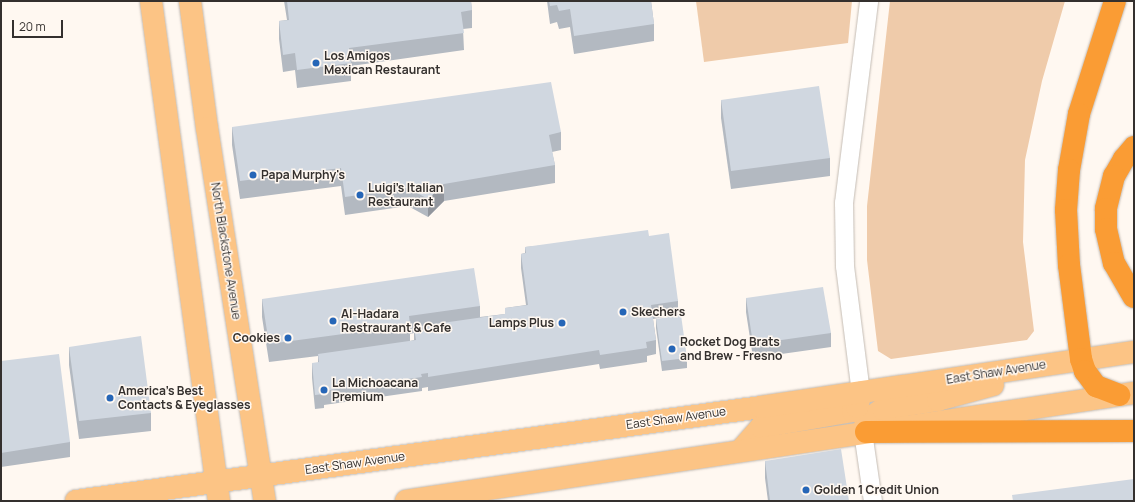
<!DOCTYPE html>
<html>
<head>
<meta charset="utf-8">
<style>
  body { margin:0 }
  #map { position:relative; width:1135px; height:502px; overflow:hidden; background:#fff8f1; font-family:Manrope,sans-serif }
  div>[style] { position:absolute }
  .green>* { inset:0; background:#efcbaa }
  .roads { filter:drop-shadow(0 0 1px #c4bcb4) drop-shadow(0 0 1px #c4bcb4) }
  .street>* { height:18px; margin:-9px; padding:0 9px; transform-origin:9px; border-radius:9px; background:#fff }
  .primary>* { height:22px; margin:-11px; padding:0 11px; transform-origin:11px; border-radius:11px; background:#fcc485 }
  .highway>* { height:22px; margin:-11px; padding:0 11px; transform-origin:11px; border-radius:11px; background:#fa9c34 }
  .wall>* { inset:0; background:#b3b9c1 }
  .shaded-wall>* { inset:0; background:#92969d }
  .building>* { inset:0; background:#d0d7e0 }
  .dots>* { width:11px; height:11px; translate:-50% -50%; box-sizing:border-box; border:2px solid #fff8f1; border-radius:50% }
  span { translate:-50% -50%; white-space:nowrap; text-align:center; line-height:1.15; -webkit-text-stroke:3px #fff8f1; paint-order:stroke }
  .poi-label { font-size:12px; color:#34302e; font-weight:700 }
  .left { translate:0 -50%; text-align:left }
  .right { translate:-100% -50%; text-align:right }
  .street-label { font-size:12px; color:#34302e }
  .frame { position:absolute; inset:0; border:2px solid #34302e; pointer-events:none }
  .scale { position:absolute; left:12px; top:20px; width:51px; height:18px; box-sizing:border-box; border:2px solid #34302e; border-top:0; padding-left:5px; font-size:12px; line-height:14px; white-space:nowrap; color:#34302e; -webkit-text-stroke:3px #fff8f1; paint-order:stroke }
</style>
</head>
<body>
<div id="map">
  <div class="green">
    <div style="clip-path:polygon(696px 1px,852px 1px,848px 43px,704px 62px)"></div>
    <div style="clip-path:polygon(890px 1px,1065px 1px,1042px 81px,1025px 160px,1023px 242px,1034px 331px,1027px 340px,891px 359px,878px 351px,867px 260px,867px 206px)"></div>
  </div>
  <div class="roads">
    <div class="street">
      <div style="left:861px;top:393px;width:128px;rotate:-97.2deg"></div>
      <div style="left:845px;top:266px;width:63px;rotate:-90.9deg"></div>
      <div style="left:844px;top:203px;width:204px;rotate:-82.9deg"></div>
      <div style="left:863px;top:432px;width:70px;rotate:81.8deg"></div>
    </div>
    <div class="primary">
      <div style="left:151px;top:1px;width:505px;rotate:82.26deg"></div>
      <div style="left:190px;top:1px;width:128px;rotate:82.4deg"></div>
      <div style="left:207px;top:128px;width:377px;rotate:81.2deg"></div>
      <div style="left:863px;top:432px;width:13px;rotate:-72deg"></div>
      <div style="left:867px;top:420px;width:19px;rotate:-35deg"></div>
      <div style="left:883px;top:409px;width:56px;rotate:-9.3deg"></div>
      <div style="left:938px;top:400px;width:57px;rotate:-15.3deg"></div>
      <div style="left:741px;top:450px;width:30px;rotate:-49deg"></div>
      <div style="left:761px;top:427px;width:93px;rotate:-9.9deg"></div>
      <div style="left:853px;top:411px;width:6px;rotate:-45deg"></div>
      <div style="left:857px;top:407px;width:15px;rotate:-74deg"></div>
      <div style="left:76px;top:501px;width:691px;rotate:-7.81deg"></div>
      <div style="left:761px;top:407px;width:377px;rotate:-8.4deg"></div>
      <div style="left:406px;top:501px;width:736px;rotate:-8.44deg"></div>
    </div>
    <div class="highway">
      <div style="left:1115px;top:1px;width:119px;rotate:107.7deg"></div>
      <div style="left:1079px;top:114px;width:57px;rotate:100.1deg"></div>
      <div style="left:1069px;top:170px;width:40px;rotate:94.3deg"></div>
      <div style="left:1066px;top:210px;width:55px;rotate:86.9deg"></div>
      <div style="left:1069px;top:265px;width:95px;rotate:82.7deg"></div>
      <div style="left:1081px;top:359px;width:13px;rotate:72deg"></div>
      <div style="left:1085px;top:371px;width:19px;rotate:54deg"></div>
      <div style="left:1096px;top:386px;width:25px;rotate:21deg"></div>
      <div style="left:1134px;top:147px;width:16px;rotate:130deg"></div>
      <div style="left:1124px;top:159px;width:20px;rotate:120deg"></div>
      <div style="left:1114px;top:176px;width:34px;rotate:104deg"></div>
      <div style="left:1106px;top:209px;width:20px;rotate:90deg"></div>
      <div style="left:1106px;top:229px;width:35px;rotate:77deg"></div>
      <div style="left:1114px;top:263px;width:39px;rotate:60deg"></div>
      <div style="left:866px;top:432px;width:268px;rotate:-0.2deg"></div>
    </div>
  </div>
  <div class="wall">
    <div style="clip-path:polygon(284px 1px,471px 1px,472px 10px,472px 28px,463px 29px,464px 50px,351px 66px,351px 81px,297px 88px,295px 70px,283px 72px,279px 39px,279px 21px,287px 20px)"></div>
    <div style="clip-path:polygon(547px 1px,651px 1px,654px 24px,654px 41px,574px 54px,570px 27px,559px 29px,557px 22px,550px 24px)"></div>
    <div style="clip-path:polygon(721px 100px,830px 158px,830px 176px,731px 189px,721px 118px)"></div>
    <div style="clip-path:polygon(232px 127px,561px 132px,561px 150px,552px 152px,555px 165px,555px 183px,444px 201px,428px 217px,408px 206px,345px 215px,341px 186px,240px 199px,232px 145px)"></div>
    <div style="clip-path:polygon(evenodd,649px 236px,678px 301px,678px 315px,653px 319px,656px 340px,656px 354px,647px 356px,647px 362px,600px 369px,599px 364px,428px 391px,428px 387px,422px 388px,422px 391px,324px 405px,324px 408px,315px 409px,312px 378px,312px 363px,318px 363px,318px 356px,269px 362px,262px 317px,262px 299px,480px 306px,480px 317px,505px 314px,505px 308px,526px 305px,521px 268px,521px 254px,525px 253px,525px 247px,649px 236px,414px 333px,414px 340px,410px 341px,410px 334px,414px 333px)"></div>
    <div style="clip-path:polygon(746px 298px,831px 333px,831px 347px,753px 358px,746px 312px)"></div>
    <div style="clip-path:polygon(656px 319px,687px 358px,687px 368px,662px 371px,656px 328px)"></div>
    <div style="clip-path:polygon(69px 347px,151px 413px,151px 431px,79px 439px,69px 365px)"></div>
    <div style="clip-path:polygon(1px 361px,70px 442px,70px 457px,1px 467px)"></div>
    <div style="clip-path:polygon(765px 461px,849px 501px,768px 501px,765px 478px)"></div>
  </div>
  <div class="shaded-wall">
    <div style="clip-path:polygon(444px 184px,444px 201px,428px 217px,428px 199px)"></div>
  </div>
  <div class="building">
    <div style="clip-path:polygon(287px 1px,471px 1px,472px 10px,461px 12px,464px 33px,349px 48px,351px 63px,297px 70px,295px 53px,283px 55px,279px 21px,289px 20px)"></div>
    <div style="clip-path:polygon(549px 1px,651px 1px,654px 24px,574px 36px,570px 9px,559px 11px,557px 5px,550px 6px)"></div>
    <div style="clip-path:polygon(551px 82px,561px 132px,549px 135px,555px 165px,444px 184px,428px 199px,408px 188px,345px 197px,341px 168px,240px 181px,232px 127px)"></div>
    <div style="clip-path:polygon(819px 86px,830px 158px,731px 171px,721px 100px)"></div>
    <div style="clip-path:polygon(648px 230px,649px 236px,669px 233px,678px 301px,651px 305px,656px 340px,646px 342px,647px 348px,600px 355px,599px 350px,428px 377px,428px 373px,421px 374px,422px 377px,323px 391px,324px 394px,315px 395px,312px 363px,319px 362px,318px 354px,416px 340px,414px 327px,505px 314px,505px 308px,528px 305px,521px 254px,526px 253px,525px 247px)"></div>
    <div style="clip-path:polygon(474px 268px,480px 306px,409px 316px,410px 325px,269px 344px,262px 299px)"></div>
    <div style="clip-path:polygon(823px 287px,831px 333px,753px 344px,746px 298px)"></div>
    <div style="clip-path:polygon(681px 315px,687px 358px,662px 361px,656px 319px)"></div>
    <div style="clip-path:polygon(141px 336px,151px 413px,79px 421px,69px 347px)"></div>
    <div style="clip-path:polygon(59px 354px,70px 442px,1px 453px,1px 361px)"></div>
    <div style="clip-path:polygon(841px 449px,849px 501px,770px 501px,765px 461px)"></div>
    <div style="clip-path:polygon(1134px 479px,1134px 501px,1013px 501px,1012px 495px)"></div>
  </div>
  <div class="dots">
    <div style="left:316px;top:63px;background:#2666b7"></div>
    <div style="left:253px;top:175px;background:#2666b7"></div>
    <div style="left:360px;top:195px;background:#2666b7"></div>
    <div style="left:623px;top:312px;background:#2666b7"></div>
    <div style="left:333px;top:321px;background:#2666b7"></div>
    <div style="left:562px;top:323px;background:#2666b7"></div>
    <div style="left:288px;top:338px;background:#2666b7"></div>
    <div style="left:672px;top:349px;background:#2666b7"></div>
    <div style="left:324px;top:390px;background:#2666b7"></div>
    <div style="left:110px;top:398px;background:#2666b7"></div>
    <div style="left:806px;top:490px;background:#2666b7"></div>
  </div>
  <div class="poi-label">
    <span class="left" style="left:324px;top:63px">Los Amigos<br>Mexican Restaurant</span>
    <span class="left" style="left:261px;top:175px">Papa Murphy's</span>
    <span class="left" style="left:368px;top:195px">Luigi's Italian<br>Restaurant</span>
    <span class="left" style="left:631px;top:312px">Skechers</span>
    <span class="left" style="left:341px;top:321px">Al-Hadara<br>Restraurant &amp; Cafe</span>
    <span class="right" style="left:554px;top:323px">Lamps Plus</span>
    <span class="right" style="left:280px;top:338px">Cookies</span>
    <span class="left" style="left:680px;top:349px">Rocket Dog Brats<br>and Brew - Fresno</span>
    <span class="left" style="left:332px;top:390px">La Michoacana<br>Premium</span>
    <span class="left" style="left:118px;top:398px">America's Best<br>Contacts &amp; Eyeglasses</span>
    <span class="left" style="left:814px;top:490px">Golden 1 Credit Union</span>
  </div>
  <div class="street-label">
    <span style="left:226px;top:251px;rotate:81deg">North Blackstone Avenue</span>
    <span style="left:996px;top:372px;rotate:-9deg">East Shaw Avenue</span>
    <span style="left:676px;top:418px;rotate:-8deg">East Shaw Avenue</span>
    <span style="left:355px;top:463px;rotate:-8deg">East Shaw Avenue</span>
  </div>
  <div class="frame"></div>
  <div class="scale">20 m</div>
</div>
</body>
</html>
